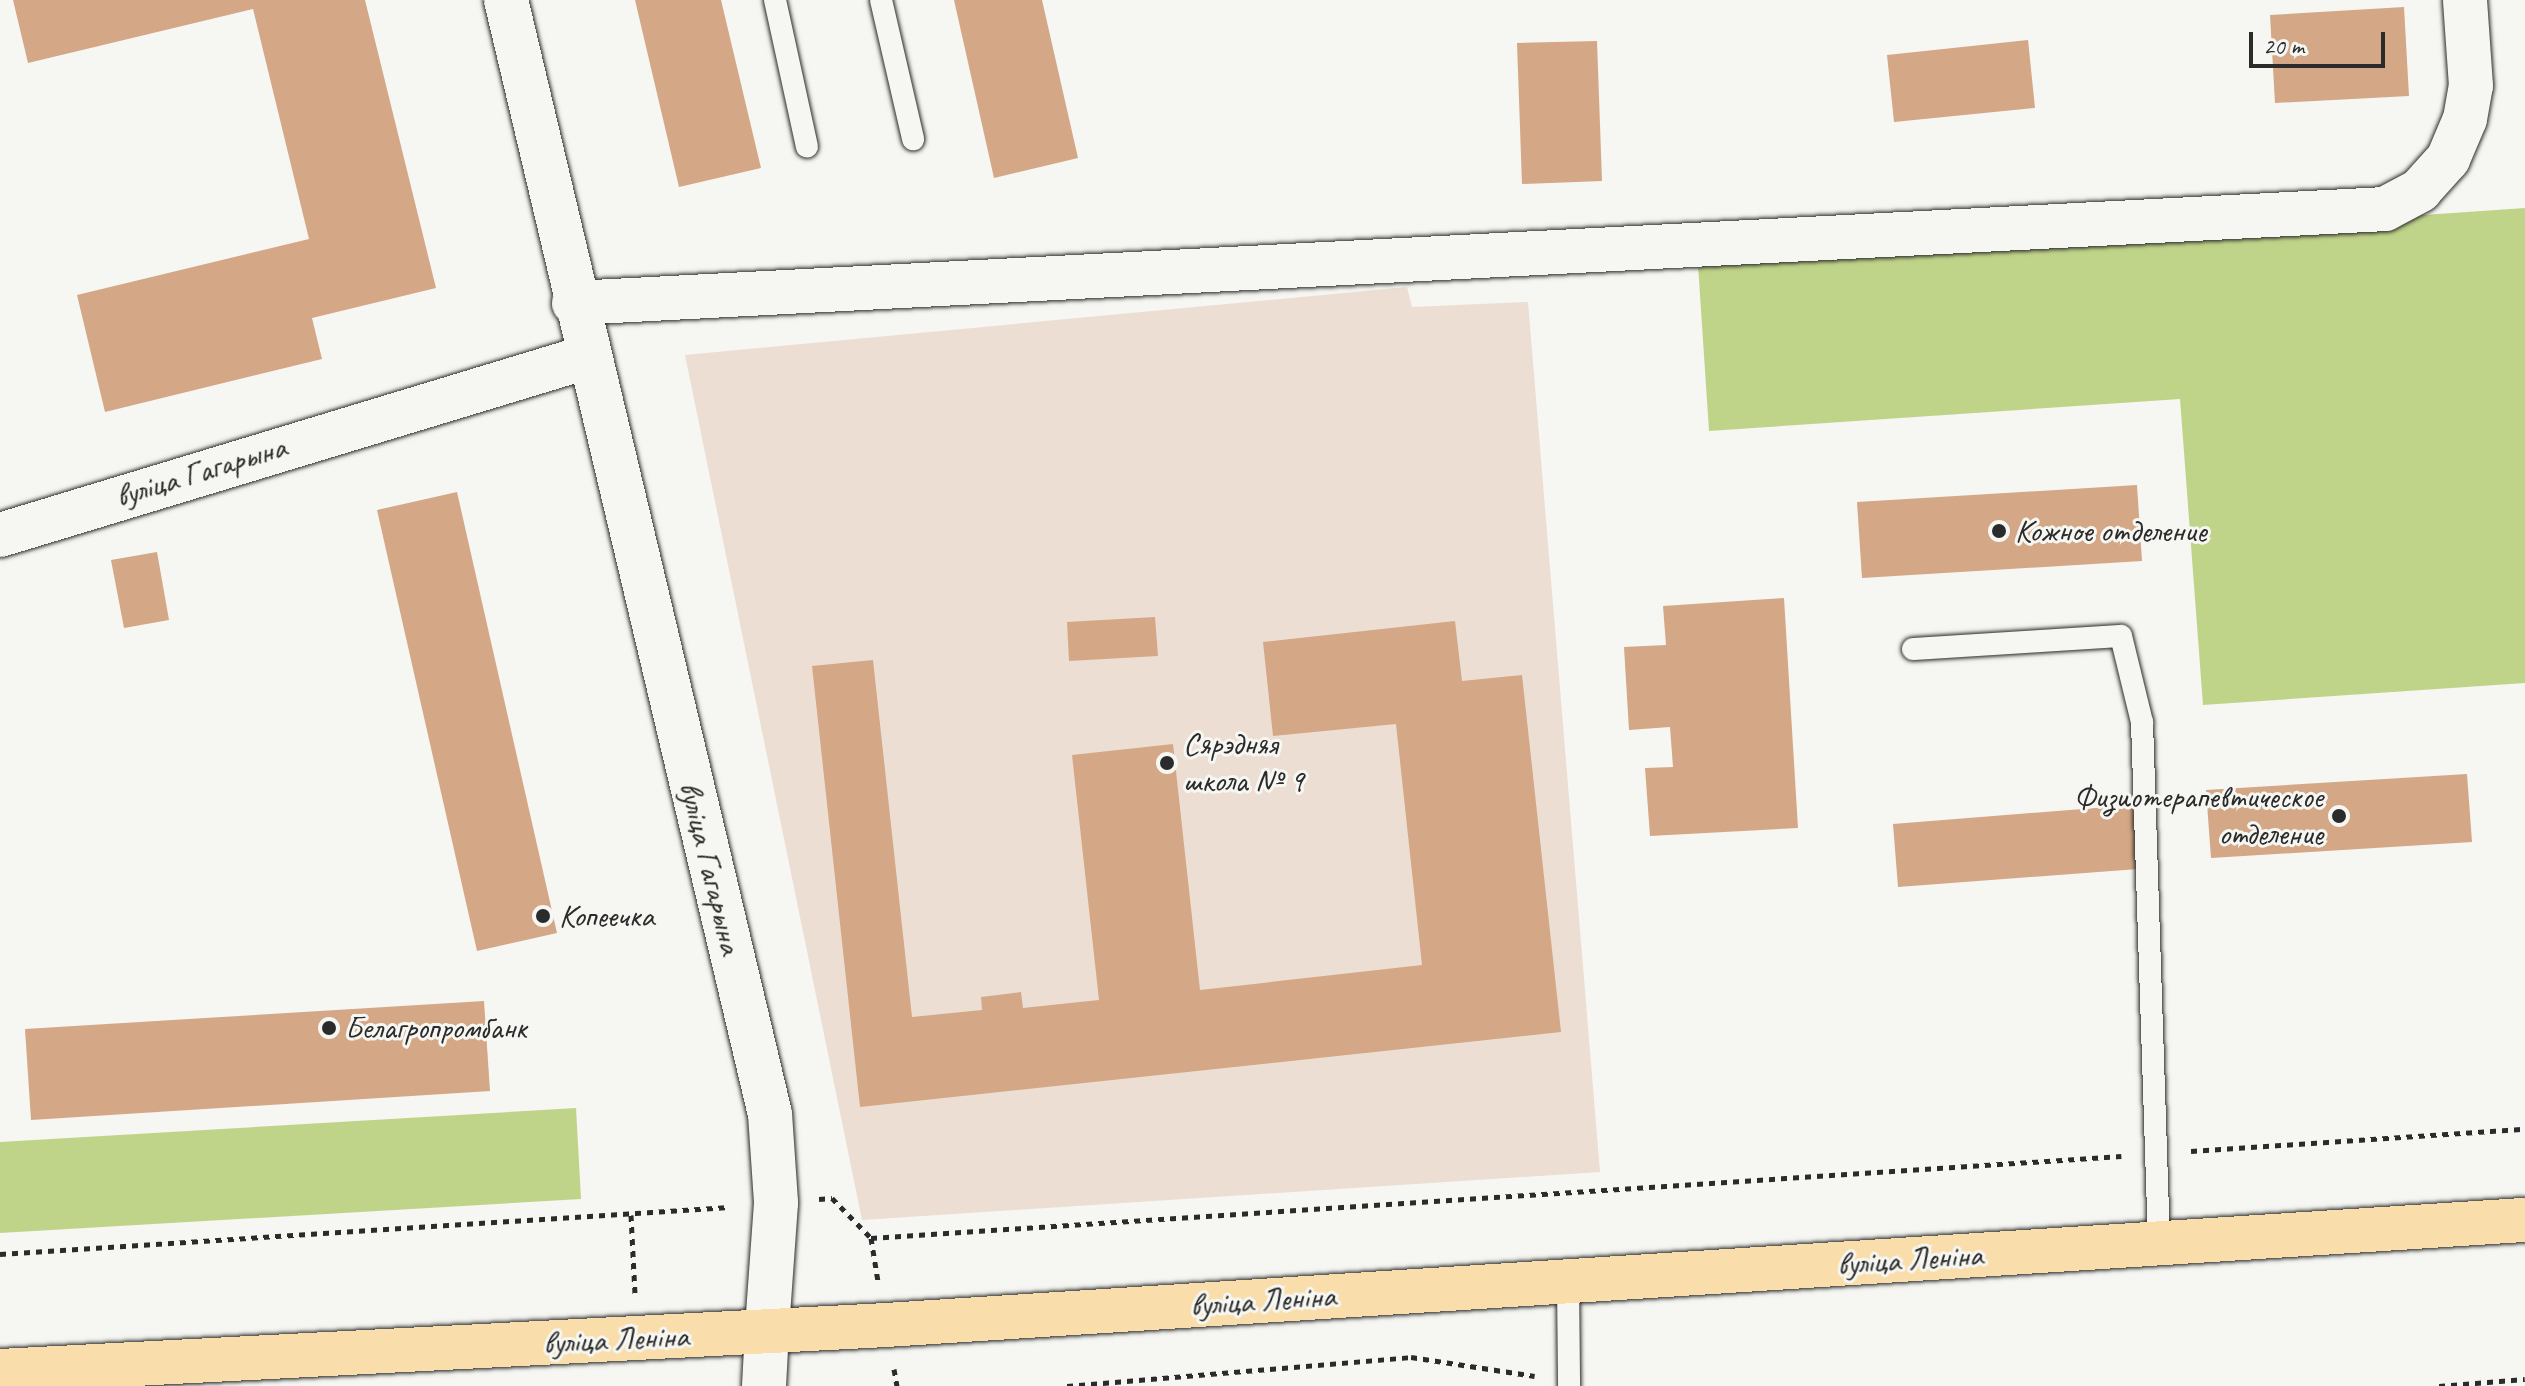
<!DOCTYPE html>
<html>
<head>
<meta charset="utf-8">
<style>
  body { margin:0 }
  #map { position:relative; width:2525px; height:1386px; overflow:hidden; background:#f6f6f2; font-family:Caveat,sans-serif }
  div>[style] { position:absolute }
  .built>* { inset:0; background:#ecded2 }
  .green>* { inset:0; background:#c0d489 }
  .building>* { inset:0; background:#d4a786 }
  .path>* { height:5px; margin-top:-2.5px; transform-origin:0; background:repeating-linear-gradient(90deg,#2b2b2b 0 6px,transparent 0 12px) }
  .roads { filter:drop-shadow(0 0 2px #2b2b2b) drop-shadow(0 0 2px #2b2b2b) }
  .lane>* { height:22px; margin:-11px; padding:0 11px; transform-origin:11px; border-radius:11px; background:#f6f6f2 }
  .street>* { height:44px; margin:-22px; padding:0 22px; transform-origin:22px; border-radius:22px; background:#f6f6f2 }
  .secondary>* { height:44px; margin:-22px; padding:0 22px; transform-origin:22px; border-radius:22px; background:#f6f6f2 }
  .primary>* { height:44px; margin:-22px; padding:0 22px; transform-origin:22px; border-radius:22px; background:#f9deab }
  .dots>* { width:22px; height:22px; translate:-50% -50%; box-sizing:border-box; border:4px solid #f6f6f2; border-radius:50% }
  span { translate:-50% -50%; white-space:nowrap; text-align:center; line-height:1.15; -webkit-text-stroke:6px #f6f6f2; paint-order:stroke }
  .street-label { font-size:32px; color:#2b2b2b }
  .poi-label { font-size:32px; color:#2b2b2b }
  .left { translate:0 -50%; text-align:left }
  .right { translate:-100% -50%; text-align:right }
  .scale { position:absolute; left:2249px; top:32px; width:136px; height:36px; box-sizing:border-box; border:4px solid #2b2b2b; border-top:0; padding-left:10px; font-size:24px; line-height:28px; white-space:nowrap; color:#2b2b2b; -webkit-text-stroke:6px #f6f6f2; paint-order:stroke }
</style>
</head>
<body>
<div id="map">
  <div class="built">
    <div style="clip-path:polygon(1407px 287px,1412px 307px,1528px 302px,1600px 1172px,862px 1220px,685px 355px)"></div>
  </div>
  <div class="green">
    <div style="clip-path:polygon(2525px 208px,2525px 683px,2203px 705px,2180px 399px,1709px 431px,1698px 265px)"></div>
    <div style="clip-path:polygon(576px 1108px,581px 1199px,0 1233px,0 1142px)"></div>
  </div>
  <div class="building">
    <div style="clip-path:polygon(13px 0,365px 0,436px 288px,312px 318px,322px 359px,105px 412px,77px 295px,309px 239px,253px 9px,28px 63px)"></div>
    <div style="clip-path:polygon(635px 0,721px 0,761px 168px,679px 187px)"></div>
    <div style="clip-path:polygon(954px 0,1042px 0,1078px 158px,994px 178px)"></div>
    <div style="clip-path:polygon(2404px 7px,2409px 96px,2275px 103px,2270px 15px)"></div>
    <div style="clip-path:polygon(2028px 40px,2035px 108px,1894px 122px,1887px 55px)"></div>
    <div style="clip-path:polygon(1597px 41px,1602px 181px,1522px 184px,1517px 43px)"></div>
    <div style="clip-path:polygon(2137px 485px,2142px 561px,1862px 578px,1857px 502px)"></div>
    <div style="clip-path:polygon(457px 492px,557px 933px,477px 951px,377px 510px)"></div>
    <div style="clip-path:polygon(157px 552px,169px 620px,124px 628px,111px 560px)"></div>
    <div style="clip-path:polygon(1784px 598px,1798px 828px,1650px 836px,1645px 768px,1673px 767px,1670px 727px,1629px 730px,1624px 647px,1666px 645px,1663px 606px)"></div>
    <div style="clip-path:polygon(1155px 617px,1158px 656px,1069px 661px,1067px 622px)"></div>
    <div style="clip-path:polygon(1455px 621px,1462px 681px,1522px 675px,1561px 1032px,860px 1107px,812px 666px,873px 660px,912px 1017px,982px 1010px,981px 997px,1021px 992px,1023px 1008px,1099px 1000px,1072px 755px,1173px 744px,1200px 990px,1422px 965px,1396px 724px,1273px 736px,1263px 642px)"></div>
    <div style="clip-path:polygon(2467px 774px,2472px 842px,2211px 858px,2206px 790px)"></div>
    <div style="clip-path:polygon(2133px 805px,2138px 869px,1898px 887px,1893px 824px)"></div>
    <div style="clip-path:polygon(484px 1001px,490px 1091px,31px 1120px,25px 1029px)"></div>
  </div>
  <div class="path">
    <div style="left:2191px;top:1151px;width:335px;rotate:-3.8deg"></div>
    <div style="left:819px;top:1199px;width:13px;rotate:-4deg"></div>
    <div style="left:832px;top:1198px;width:56px;rotate:45.7deg"></div>
    <div style="left:871px;top:1238px;width:1253px;rotate:-3.75deg"></div>
    <div style="left:631px;top:1215px;width:79px;rotate:87.1deg"></div>
    <div style="left:871px;top:1238px;width:44px;rotate:80.8deg"></div>
    <div style="left:0;top:1254px;width:731px;rotate:-3.69deg"></div>
    <div style="left:894px;top:1369px;width:17px;rotate:80deg"></div>
    <div style="left:1067px;top:1386px;width:345px;rotate:-4.8deg"></div>
    <div style="left:1411px;top:1357px;width:125px;rotate:8.7deg"></div>
    <div style="left:2439px;top:1386px;width:86px;rotate:-4.7deg"></div>
  </div>
  <div class="roads">
    <div class="lane">
      <div style="left:775px;top:0;width:150px;rotate:77.7deg"></div>
      <div style="left:881px;top:0;width:143px;rotate:77deg"></div>
      <div style="left:1913px;top:649px;width:208px;rotate:-3.6deg"></div>
      <div style="left:2121px;top:636px;width:89px;rotate:76.3deg"></div>
      <div style="left:2142px;top:722px;width:522px;rotate:88.13deg"></div>
      <div style="left:1568px;top:1283px;width:103px;rotate:89.4deg"></div>
    </div>
    <div class="street">
      <div style="left:506px;top:0;width:1145px;rotate:76.67deg"></div>
      <div style="left:770px;top:1114px;width:89px;rotate:86.1deg"></div>
      <div style="left:776px;top:1203px;width:127px;rotate:94.1deg"></div>
      <div style="left:574px;top:303px;width:1813px;rotate:-2.97deg"></div>
      <div style="left:2385px;top:209px;width:40px;rotate:-28deg"></div>
      <div style="left:2420px;top:190px;width:42px;rotate:-47.9deg"></div>
      <div style="left:2448px;top:159px;width:43px;rotate:-67deg"></div>
      <div style="left:2465px;top:119px;width:34px;rotate:-80deg"></div>
      <div style="left:2471px;top:86px;width:86px;rotate:-94deg"></div>
      <div style="left:0;top:535px;width:613px;rotate:-16.87deg"></div>
    </div>
    <div class="secondary">
      <div style="left:764px;top:1386px;width:56px;rotate:-86.9deg"></div>
    </div>
    <div class="primary">
      <div style="left:0;top:1371px;width:887px;rotate:-2.97deg"></div>
      <div style="left:886px;top:1325px;width:1642px;rotate:-3.67deg"></div>
    </div>
  </div>
  <div class="dots">
    <div style="left:1999px;top:531px;background:#2b2b2b"></div>
    <div style="left:1167px;top:763px;background:#2b2b2b"></div>
    <div style="left:2339px;top:816px;background:#2b2b2b"></div>
    <div style="left:543px;top:916px;background:#2b2b2b"></div>
    <div style="left:329px;top:1028px;background:#2b2b2b"></div>
  </div>
  <div class="street-label">
    <span style="left:201px;top:472px;rotate:-17deg">вуліца Гагарына</span>
    <span style="left:710px;top:868px;rotate:76deg">вуліца Гагарына</span>
    <span style="left:1910px;top:1260px;rotate:-4deg">вуліца Леніна</span>
    <span style="left:1263px;top:1301px;rotate:-4deg">вуліца Леніна</span>
    <span style="left:616px;top:1340px;rotate:-3deg">вуліца Леніна</span>
  </div>
  <div class="poi-label">
    <span class="left" style="left:2015px;top:531px">Кожное отделение</span>
    <span class="left" style="left:1183px;top:763px">Сярэдняя<br>школа № 9</span>
    <span class="right" style="left:2323px;top:816px">Физиотерапевтическое<br>отделение</span>
    <span class="left" style="left:559px;top:916px">Копеечка</span>
    <span class="left" style="left:345px;top:1028px">Белагропромбанк</span>
  </div>
  <div class="scale">20 m</div>
</div>
</body>
</html>
